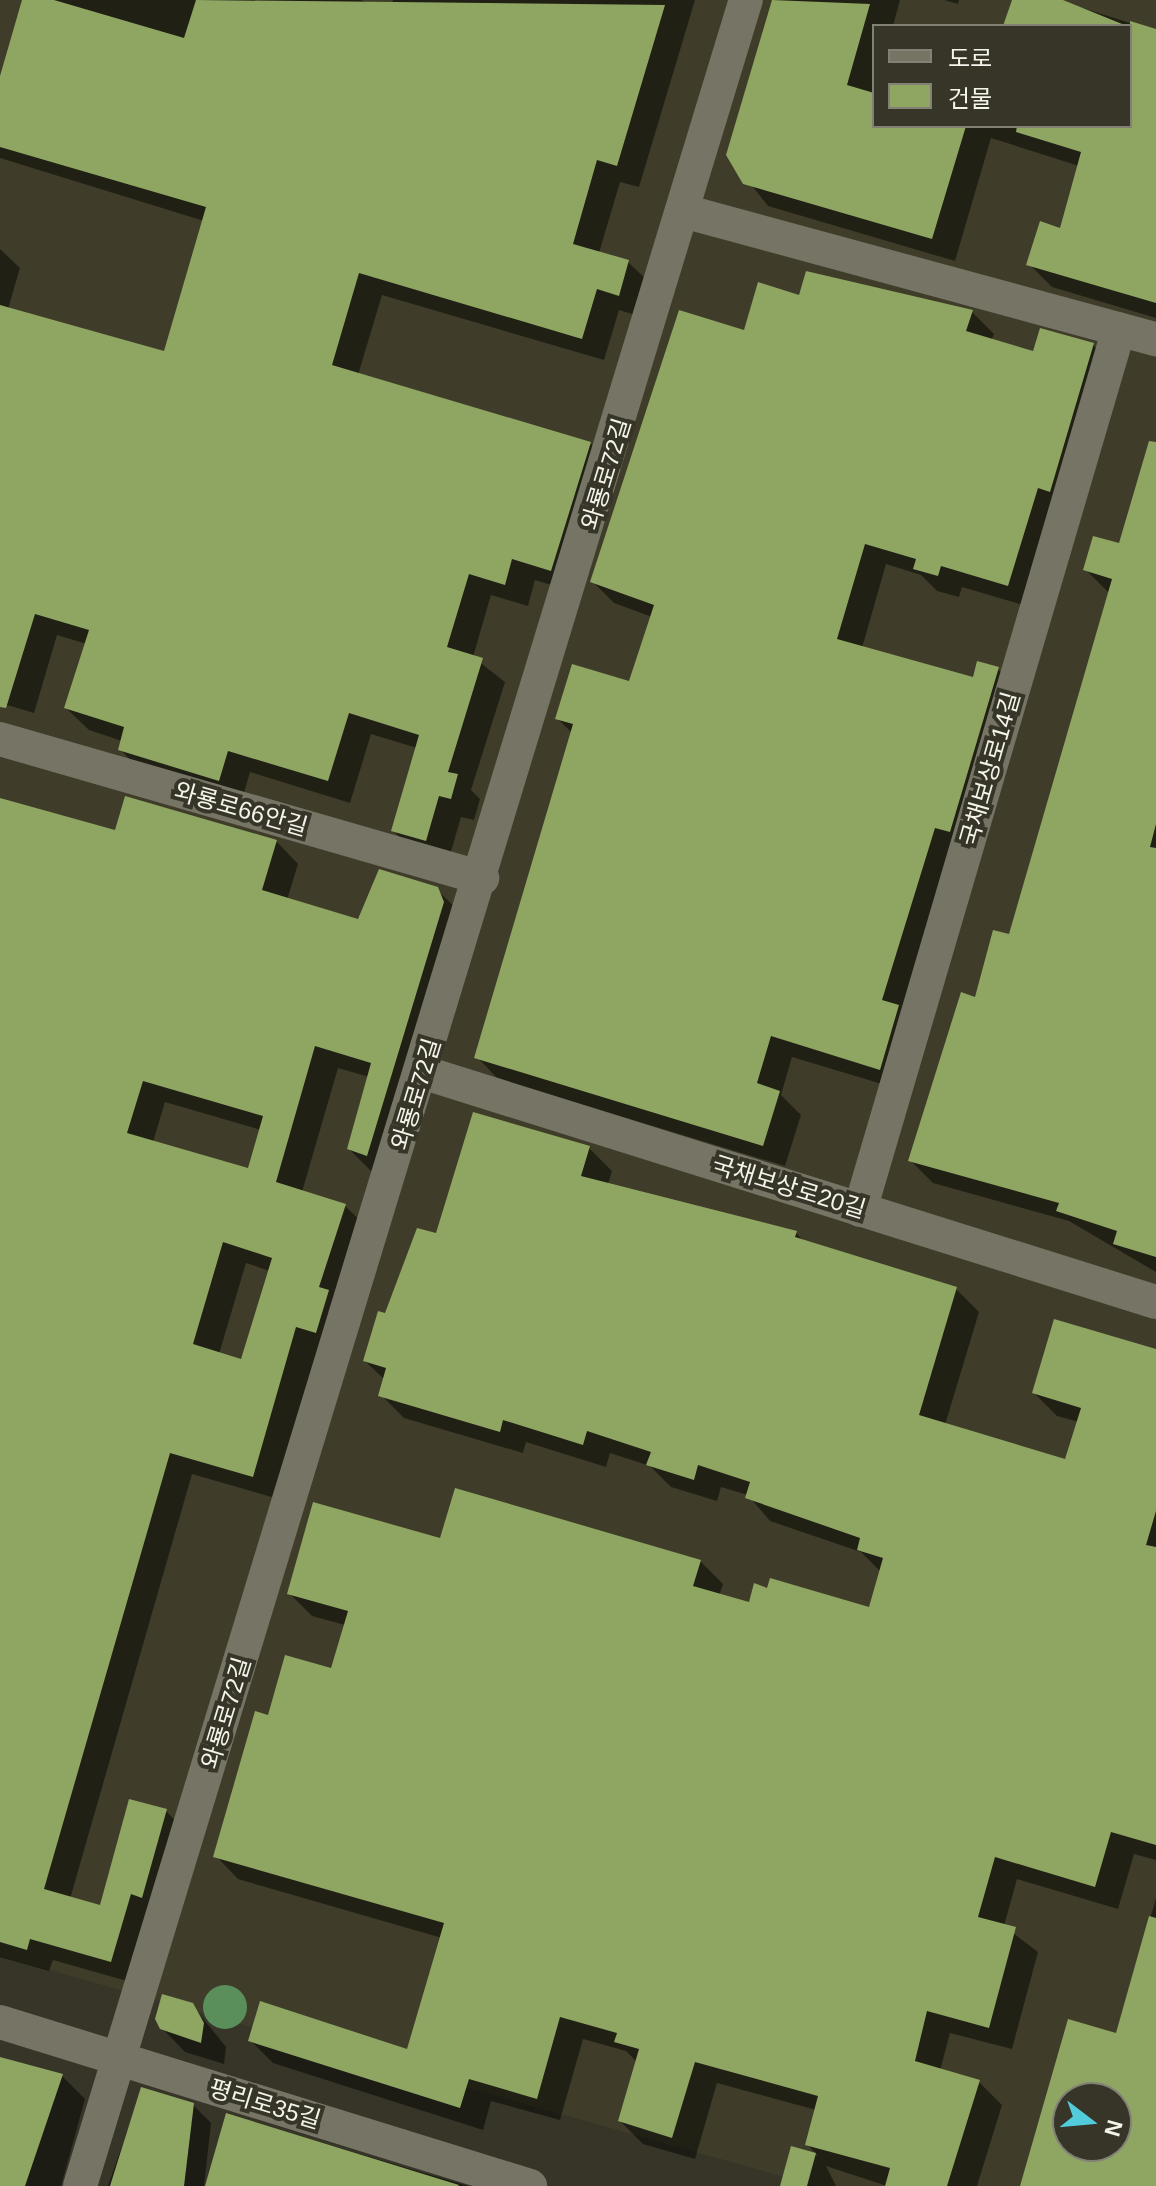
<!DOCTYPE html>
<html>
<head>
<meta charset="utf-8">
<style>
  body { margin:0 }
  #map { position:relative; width:1156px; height:2186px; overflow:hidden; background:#363528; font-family:Arial,"Noto Sans KR",sans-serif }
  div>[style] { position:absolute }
  .built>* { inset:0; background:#3f3d29 }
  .water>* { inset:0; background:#5a8f5c }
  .round { border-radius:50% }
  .shadow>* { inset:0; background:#0007 }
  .building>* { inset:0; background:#8fa663 }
  .minor>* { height:34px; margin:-17px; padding:0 17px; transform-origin:17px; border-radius:17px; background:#757465 }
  span { translate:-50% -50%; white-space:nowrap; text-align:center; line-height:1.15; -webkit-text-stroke:8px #363528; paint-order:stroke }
  .street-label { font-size:24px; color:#f4f4eb }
  .legend { position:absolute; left:872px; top:24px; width:260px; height:104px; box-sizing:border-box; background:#363528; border:2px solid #828176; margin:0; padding:10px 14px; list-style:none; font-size:24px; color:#f4f4eb }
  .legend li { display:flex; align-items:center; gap:16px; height:40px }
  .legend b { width:40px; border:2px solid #828176 }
  .north { position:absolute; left:1052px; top:2082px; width:80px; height:80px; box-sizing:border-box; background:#363528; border:2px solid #828176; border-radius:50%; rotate:106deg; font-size:22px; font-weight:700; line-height:32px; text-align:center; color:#f4f4eb }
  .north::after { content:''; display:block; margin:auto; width:28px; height:36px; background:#52cbda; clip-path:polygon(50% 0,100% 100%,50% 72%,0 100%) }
</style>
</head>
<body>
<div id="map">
  <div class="built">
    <div style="clip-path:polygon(evenodd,0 0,1156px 0,1156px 2186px,816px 2186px,0 1956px,0 0,874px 26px,1130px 26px,1130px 126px,874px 126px,874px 26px,0 0,1068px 2098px,1116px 2098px,1116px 2146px,1068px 2146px,1068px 2098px)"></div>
  </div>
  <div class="water">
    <div class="round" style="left:203px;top:1985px;width:44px;height:44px"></div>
  </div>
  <div class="shadow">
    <div style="clip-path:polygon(24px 0,360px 0,390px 9px,393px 0,695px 0,639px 187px,620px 182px,599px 253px,628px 262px,651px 284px,642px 317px,619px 310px,604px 360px,382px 295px,358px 375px,590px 443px,612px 466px,574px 592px,535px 580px,528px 606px,491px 595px,473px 657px,505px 682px,471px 790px,480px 799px,474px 820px,461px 817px,448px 862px,415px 853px,393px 830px,417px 748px,371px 734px,350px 803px,250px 772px,241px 803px,142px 772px,120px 749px,122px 741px,89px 730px,66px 708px,87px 644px,57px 635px,34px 713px,0 703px,0 249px,20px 268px,8px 309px,165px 354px,204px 221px,0 158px,0 84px)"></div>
    <div style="clip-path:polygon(776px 0,900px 0,893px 26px,874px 26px,874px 126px,1130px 126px,1130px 26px,1005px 26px,1012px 0,1057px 0,1156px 31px,1156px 318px,1052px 287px,1029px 264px,1061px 230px,1079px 166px,991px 138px,955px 261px,768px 206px,728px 155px)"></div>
    <div style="clip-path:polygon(944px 0,959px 0,958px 4px)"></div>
    <div style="clip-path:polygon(800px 297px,972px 312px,994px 334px,991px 341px,1035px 353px,1093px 345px,1115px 367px,1030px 607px,962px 587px,959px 597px,937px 591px,921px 575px,886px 564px,862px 648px,974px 679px,998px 669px,1019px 691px,902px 1090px,792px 1057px,781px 1095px,801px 1115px,785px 1166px,498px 1079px,477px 1057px,572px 733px,557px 718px,630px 683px,652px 617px,614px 603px,592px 581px,745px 332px)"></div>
    <div style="clip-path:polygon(1156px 449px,1156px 1272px,1069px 1221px,933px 1183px,910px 1160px,976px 999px,1011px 937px,1110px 594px,1086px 570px,1120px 546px)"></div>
    <div style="clip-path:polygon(evenodd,0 799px,116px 832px,276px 841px,298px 864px,287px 900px,359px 921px,436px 889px,460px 912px,389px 1177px,371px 1171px,349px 1149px,369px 1077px,338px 1068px,302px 1192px,345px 1206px,368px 1228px,275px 1498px,192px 1474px,70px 1899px,102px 1908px,166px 1811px,188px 1834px,134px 1983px,53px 1960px,49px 1971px,0 1957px,0 799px,165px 1102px,261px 1130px,250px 1171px,153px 1142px,165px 1102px,0 799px,246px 1263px,270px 1271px,243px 1361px,219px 1354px,246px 1263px)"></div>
    <div style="clip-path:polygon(589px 1148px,612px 1171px,608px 1184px,796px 1233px,805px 1243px,956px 1289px,979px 1312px,945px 1425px,1066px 1462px,1079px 1422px,1057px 1416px,1034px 1393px,1156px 1351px,1156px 1860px,1134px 1854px,1118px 1909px,1017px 1879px,1004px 1926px,1038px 1952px,1012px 2049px,950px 2033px,940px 2071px,979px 2082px,1002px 2105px,977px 2186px,887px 2186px,826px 2166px,836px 2186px,783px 2186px,792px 2148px,818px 2156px,807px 2144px,816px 2110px,717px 2083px,695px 2159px,643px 2144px,620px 2121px,637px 2062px,626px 2051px,583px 2039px,560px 2120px,491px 2101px,483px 2130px,273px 2063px,250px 2040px,408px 2051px,442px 1938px,238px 1879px,216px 1856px,269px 1717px,332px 1671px,345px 1625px,312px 1616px,289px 1593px,442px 1541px,700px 1561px,723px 1584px,719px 1596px,750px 1604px,870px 1609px,881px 1572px,861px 1552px,770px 1521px,748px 1495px,721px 1487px,717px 1501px,671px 1487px,650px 1466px,610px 1453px,606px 1467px,526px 1442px,523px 1453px,404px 1418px,381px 1395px,385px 1380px,365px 1361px,437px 1235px)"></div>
    <div style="clip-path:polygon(evenodd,1156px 1898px,1156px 2186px,1021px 2186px,1070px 2022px,1117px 2035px,1156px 1898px,1068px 2098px,1116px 2098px,1116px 2146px,1068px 2146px,1068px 2098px)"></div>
    <div style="clip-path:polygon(192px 2005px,226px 2047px,224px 2064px,185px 2052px,162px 2028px)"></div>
    <div style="clip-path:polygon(0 2059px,62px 2076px,85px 2099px,61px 2186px,0 2186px)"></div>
    <div style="clip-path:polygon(142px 2089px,193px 2105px,211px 2123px,204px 2186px,108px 2186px)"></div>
    <div style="clip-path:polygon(228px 2115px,468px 2186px,207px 2186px)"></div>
  </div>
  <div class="building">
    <div style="clip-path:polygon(22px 0,54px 0,184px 38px,196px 0,665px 5px,617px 166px,597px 160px,573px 244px,629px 260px,619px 296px,597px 289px,582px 339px,359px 273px,332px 365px,591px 442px,551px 571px,512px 559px,505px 585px,469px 574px,447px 647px,483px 658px,448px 772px,458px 774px,451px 799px,439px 796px,426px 841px,391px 831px,419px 735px,349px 713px,328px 781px,228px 751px,219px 781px,118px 750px,124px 727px,64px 708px,89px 630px,35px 614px,6px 708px,0 707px,0 305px,164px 351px,206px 207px,0 147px,0 76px)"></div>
    <div style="clip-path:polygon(772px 0,870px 4px,847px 85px,874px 93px,874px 126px,966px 126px,932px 239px,743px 184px,726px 155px)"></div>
    <div style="clip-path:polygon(1012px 0,1063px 0,1127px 26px,1003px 26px)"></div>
    <div style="clip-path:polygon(1130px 21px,1156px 29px,1156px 303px,1026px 265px,1040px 221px,1060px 228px,1081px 152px,1016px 132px,1017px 126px,1130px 126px)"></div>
    <div style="clip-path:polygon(806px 271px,973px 310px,966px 331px,1033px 351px,1040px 328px,1094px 343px,1050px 492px,1038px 488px,1008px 586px,941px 566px,938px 576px,913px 569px,916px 559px,865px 544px,837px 639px,973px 677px,977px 661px,999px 667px,950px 832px,935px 828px,882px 1000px,899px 1005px,880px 1070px,771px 1036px,757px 1083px,780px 1091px,763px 1146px,474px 1058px,573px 724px,555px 719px,572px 664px,629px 681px,654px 605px,590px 582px,679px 310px,744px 330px,758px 282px,799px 295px)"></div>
    <div style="clip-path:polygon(1149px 441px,1156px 442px,1156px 824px,1150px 847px,1156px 848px,1156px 1257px,1113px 1244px,1117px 1231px,1056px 1211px,1059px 1203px,908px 1161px,961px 992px,975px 997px,993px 930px,1009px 934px,1112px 579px,1083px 570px,1093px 536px,1119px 543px)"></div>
    <div style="clip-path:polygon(evenodd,125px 796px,277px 840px,262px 890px,358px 919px,379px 869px,438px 887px,444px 902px,367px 1156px,347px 1149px,371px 1063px,315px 1046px,276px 1182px,346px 1204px,319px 1287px,329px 1290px,316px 1333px,296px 1327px,253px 1477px,170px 1453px,44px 1889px,100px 1905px,129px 1799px,167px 1809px,142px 1898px,131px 1894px,111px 1962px,30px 1939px,27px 1950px,0 1942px,0 798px,115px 830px,125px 796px,143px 1081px,263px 1116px,248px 1168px,127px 1133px,143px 1081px,125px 796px,223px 1242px,272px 1258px,241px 1359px,193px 1344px,223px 1242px)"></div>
    <div style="clip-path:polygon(473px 1112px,590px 1146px,581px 1176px,797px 1231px,795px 1237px,957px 1287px,919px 1415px,1065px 1459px,1081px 1408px,1032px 1393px,1054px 1319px,1156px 1349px,1156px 1511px,1146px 1545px,1156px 1547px,1156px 1845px,1111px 1832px,1095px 1887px,995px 1857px,978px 1917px,1016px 1927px,989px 2028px,927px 2011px,915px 2061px,980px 2080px,947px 2186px,885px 2186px,890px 2168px,805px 2145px,818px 2096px,695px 2062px,672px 2138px,618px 2121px,639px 2049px,614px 2042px,617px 2033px,560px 2017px,537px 2099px,469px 2079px,460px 2108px,248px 2041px,260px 2001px,407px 2049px,444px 1923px,213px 1857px,255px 1711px,268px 1715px,285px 1655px,331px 1668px,348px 1611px,287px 1594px,313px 1502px,440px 1538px,455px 1488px,701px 1560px,693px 1586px,749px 1602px,754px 1583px,767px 1588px,770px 1578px,869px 1607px,883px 1558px,857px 1550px,860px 1538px,745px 1498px,750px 1482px,698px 1465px,694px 1480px,646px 1465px,651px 1452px,587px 1431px,583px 1445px,503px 1420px,500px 1432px,378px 1396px,386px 1368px,363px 1361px,378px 1311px,385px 1313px,417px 1228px,436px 1233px)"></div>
    <div style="clip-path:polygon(evenodd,1149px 1916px,1156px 1918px,1156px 2186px,1020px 2186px,1068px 2019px,1116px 2033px,1149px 1916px,1068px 2098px,1116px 2098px,1116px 2146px,1068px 2146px,1068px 2098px)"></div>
    <div style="clip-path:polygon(162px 1994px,193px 2003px,204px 2023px,201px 2043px,160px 2029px,155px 2019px)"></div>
    <div style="clip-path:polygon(0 2057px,63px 2074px,25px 2186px,0 2186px)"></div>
    <div style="clip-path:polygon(141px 2087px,194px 2103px,184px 2186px,110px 2186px)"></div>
    <div style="clip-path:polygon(226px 2113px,459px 2185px,458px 2186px,205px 2186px)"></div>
    <div style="clip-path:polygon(791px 2146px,816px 2153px,807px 2186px,780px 2186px)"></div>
  </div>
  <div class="minor">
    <div style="left:687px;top:212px;width:486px;rotate:15.2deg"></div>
    <div style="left:0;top:739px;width:502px;rotate:16.09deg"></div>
    <div style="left:422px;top:1072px;width:769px;rotate:17.4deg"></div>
    <div style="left:860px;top:1210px;width:918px;rotate:-73.62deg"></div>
    <div style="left:0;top:2022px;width:555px;rotate:17.19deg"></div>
    <div style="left:80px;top:2186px;width:2285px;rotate:-73.06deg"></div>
  </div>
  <div class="street-label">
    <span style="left:606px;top:474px;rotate:-73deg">와룡로72길</span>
    <span style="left:990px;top:769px;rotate:-74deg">국채보상로14길</span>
    <span style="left:241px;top:809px;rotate:16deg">와룡로66안길</span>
    <span style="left:416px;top:1094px;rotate:-73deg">와룡로72길</span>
    <span style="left:789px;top:1187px;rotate:17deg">국채보상로20길</span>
    <span style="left:226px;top:1713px;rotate:-73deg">와룡로72길</span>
    <span style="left:265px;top:2104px;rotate:17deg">평리로35길</span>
  </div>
  <ul class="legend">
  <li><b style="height:10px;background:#757465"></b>도로</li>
  <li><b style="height:22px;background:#8fa663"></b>건물</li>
  </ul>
  <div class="north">N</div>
</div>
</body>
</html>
